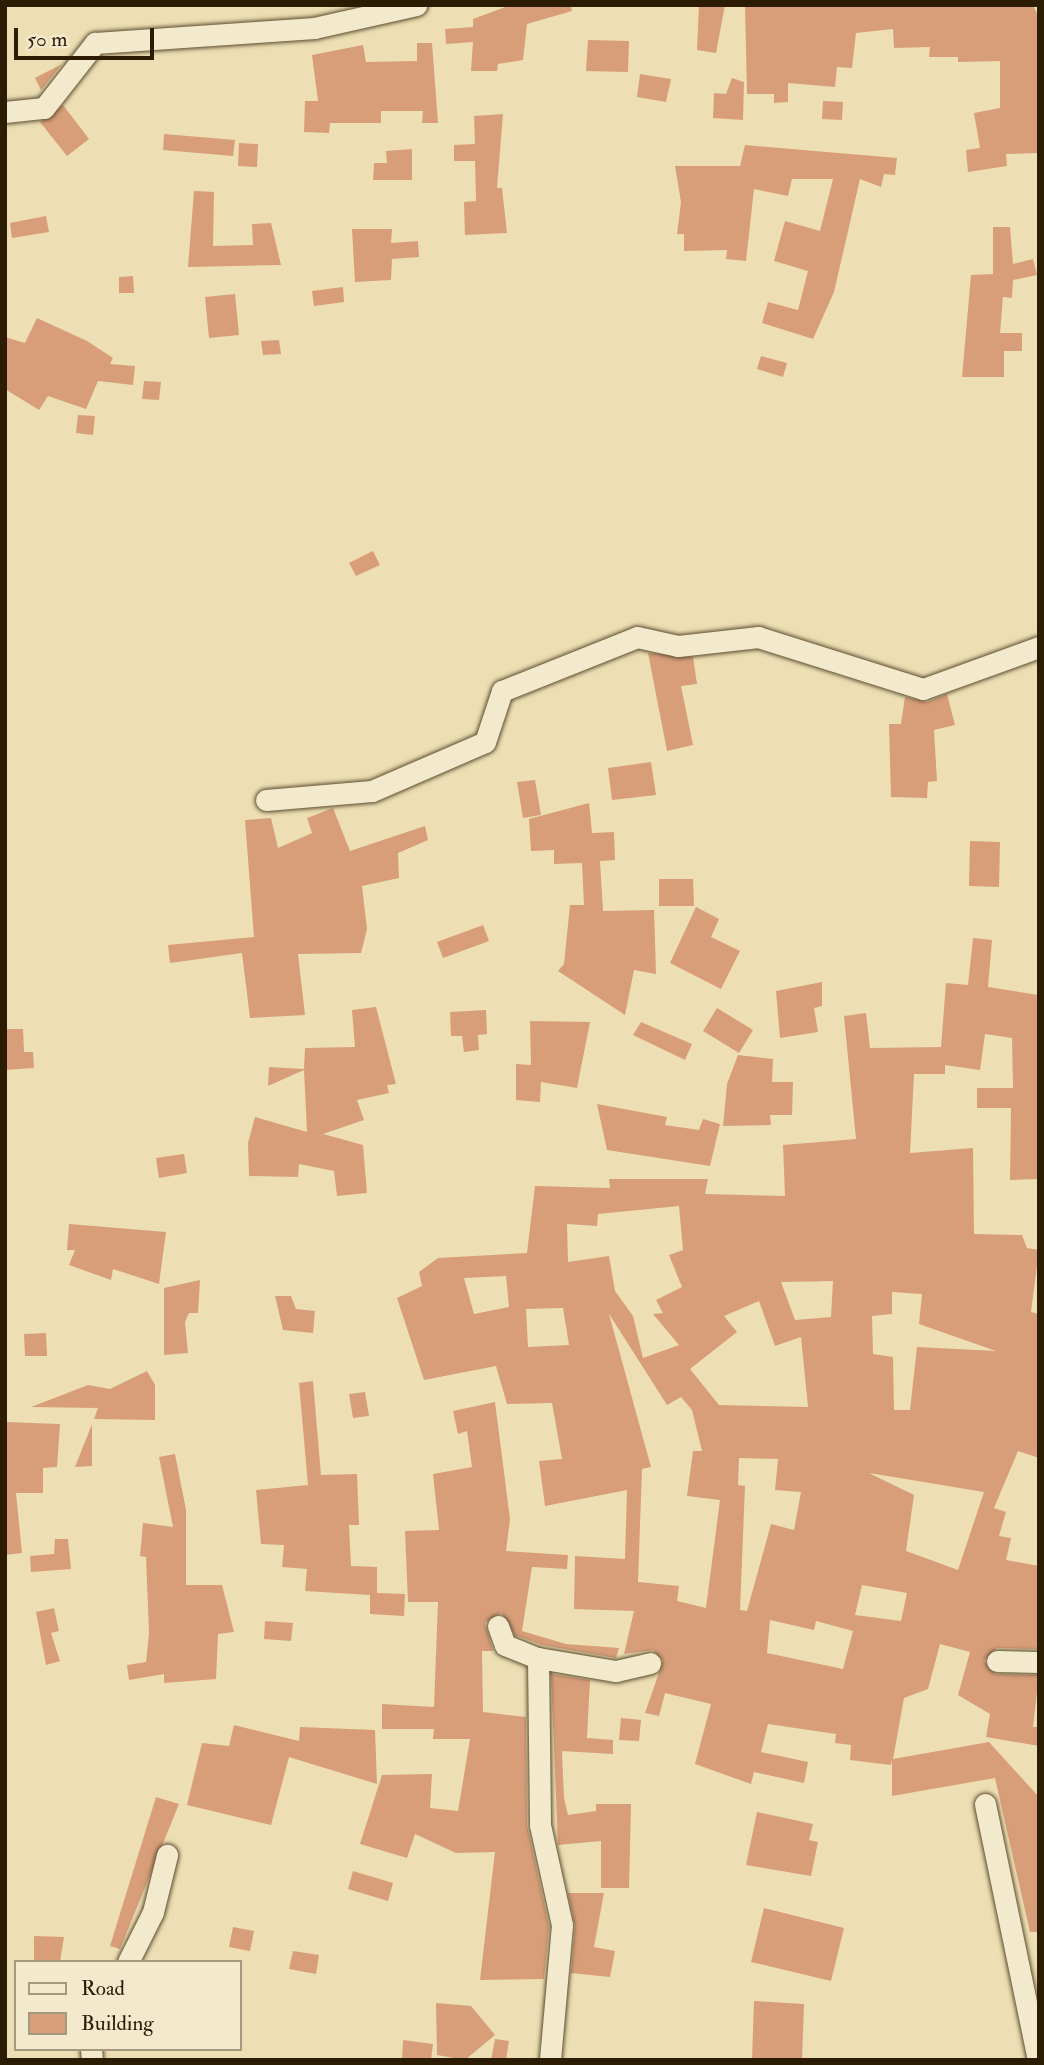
<!DOCTYPE html>
<html>
<head>
<meta charset="utf-8">
<style>
  body { margin:0 }
  #map { position:relative; width:1044px; height:2065px; overflow:hidden; background:#eddfb3; font-family:"IM FELL Double Pica",serif }
  div>[style] { position:absolute }
  .building>* { inset:0; background:#d89e7a }
  .roads { filter:drop-shadow(0 0 2px #5d4d30) drop-shadow(0 0 2px #5d4d30) }
  .minor>* { height:21px; margin:-10.5px; padding:0 10.5px; transform-origin:10.5px; border-radius:10.5px; background:#f3eace }
  span { translate:-50% -50%; white-space:nowrap; text-align:center; line-height:1.15; -webkit-text-stroke:6px #f3eace; paint-order:stroke }
  .frame { position:absolute; inset:0; border:7px solid #2d1c04; pointer-events:none }
  .legend { position:absolute; left:14px; top:1960px; width:228px; height:91px; box-sizing:border-box; background:#f3eace; border:2px solid #a4987d; margin:0; padding:9px 12px; list-style:none; font-size:21px; color:#2d1c04 }
  .legend li { display:flex; align-items:center; gap:14px; height:35px }
  .legend b { width:35px; border:2px solid #a4987d }
  .scale { position:absolute; left:14px; top:28px; width:140px; height:32px; box-sizing:border-box; border:4px solid #2d1c04; border-top:0; padding-left:9px; font-size:21px; line-height:24px; white-space:nowrap; color:#2d1c04; -webkit-text-stroke:5px #f3eace; paint-order:stroke }
</style>
</head>
<body>
<div id="map">
  <div class="building">
    <div style="clip-path:polygon(511px 5px,571px 5px,572px 11px,527px 24px,523px 60px,498px 64px,497px 71px,471px 71px,473px 42px,446px 44px,445px 29px,473px 27px,473px 19px)"></div>
    <div style="clip-path:polygon(699px 5px,725px 5px,716px 53px,697px 50px)"></div>
    <div style="clip-path:polygon(745px 5px,1033px 5px,1039px 18px,1039px 153px,1006px 154px,1007px 166px,968px 172px,966px 150px,980px 148px,974px 113px,1000px 108px,1000px 61px,958px 62px,958px 57px,929px 57px,930px 47px,894px 48px,893px 29px,856px 33px,852px 68px,837px 67px,835px 87px,788px 83px,788px 102px,774px 103px,774px 94px,747px 94px)"></div>
    <div style="clip-path:polygon(588px 40px,629px 41px,628px 72px,586px 71px)"></div>
    <div style="clip-path:polygon(417px 43px,432px 43px,438px 123px,422px 123px,423px 111px,381px 111px,381px 123px,330px 123px,329px 133px,304px 132px,305px 101px,318px 101px,312px 55px,363px 45px,366px 62px,417px 61px)"></div>
    <div style="clip-path:polygon(62px 64px,41px 90px,35px 78px)"></div>
    <div style="clip-path:polygon(640px 74px,671px 79px,666px 102px,637px 97px)"></div>
    <div style="clip-path:polygon(732px 78px,744px 82px,743px 120px,713px 118px,714px 93px,726px 94px)"></div>
    <div style="clip-path:polygon(823px 101px,843px 102px,842px 120px,822px 119px)"></div>
    <div style="clip-path:polygon(63px 105px,89px 139px,67px 156px,40px 122px)"></div>
    <div style="clip-path:polygon(503px 114px,497px 188px,502px 188px,507px 233px,465px 235px,464px 202px,476px 201px,475px 161px,454px 161px,454px 145px,475px 144px,474px 116px)"></div>
    <div style="clip-path:polygon(164px 134px,235px 140px,233px 156px,163px 150px)"></div>
    <div style="clip-path:polygon(239px 143px,258px 144px,257px 167px,238px 166px)"></div>
    <div style="clip-path:polygon(745px 145px,897px 158px,895px 175px,884px 174px,881px 187px,860px 179px,834px 292px,813px 339px,762px 323px,768px 302px,798px 310px,808px 271px,774px 261px,785px 221px,820px 231px,833px 179px,792px 179px,788px 196px,754px 189px,746px 261px,726px 259px,727px 250px,684px 251px,684px 234px,677px 234px,681px 202px,675px 166px,740px 166px)"></div>
    <div style="clip-path:polygon(412px 149px,412px 180px,373px 180px,374px 163px,387px 163px,386px 151px)"></div>
    <div style="clip-path:polygon(194px 191px,214px 192px,213px 246px,253px 245px,252px 224px,271px 223px,281px 265px,188px 267px)"></div>
    <div style="clip-path:polygon(46px 216px,49px 232px,12px 238px,10px 223px)"></div>
    <div style="clip-path:polygon(993px 227px,1010px 227px,1013px 264px,1033px 259px,1037px 275px,1013px 280px,1012px 298px,1003px 297px,1000px 333px,1022px 333px,1022px 351px,1004px 351px,1004px 377px,962px 377px,971px 275px,993px 274px)"></div>
    <div style="clip-path:polygon(352px 229px,392px 229px,391px 243px,418px 241px,419px 257px,392px 259px,391px 280px,355px 282px)"></div>
    <div style="clip-path:polygon(133px 276px,134px 293px,119px 293px,119px 277px)"></div>
    <div style="clip-path:polygon(343px 287px,344px 302px,314px 306px,312px 291px)"></div>
    <div style="clip-path:polygon(235px 294px,239px 335px,209px 338px,205px 297px)"></div>
    <div style="clip-path:polygon(37px 318px,87px 341px,113px 358px,110px 364px,135px 366px,133px 385px,98px 381px,86px 409px,48px 396px,39px 410px,5px 389px,5px 337px,25px 343px)"></div>
    <div style="clip-path:polygon(279px 340px,281px 354px,263px 355px,261px 341px)"></div>
    <div style="clip-path:polygon(761px 356px,787px 363px,783px 377px,757px 369px)"></div>
    <div style="clip-path:polygon(144px 381px,161px 382px,159px 400px,142px 399px)"></div>
    <div style="clip-path:polygon(78px 415px,95px 416px,93px 435px,76px 433px)"></div>
    <div style="clip-path:polygon(373px 551px,380px 565px,356px 576px,349px 563px)"></div>
    <div style="clip-path:polygon(648px 653px,693px 657px,697px 684px,681px 686px,693px 745px,667px 751px)"></div>
    <div style="clip-path:polygon(947px 694px,955px 725px,934px 730px,937px 781px,928px 782px,927px 798px,891px 797px,889px 724px,901px 724px,905px 697px,927px 702px)"></div>
    <div style="clip-path:polygon(651px 762px,656px 795px,612px 800px,608px 768px)"></div>
    <div style="clip-path:polygon(535px 780px,541px 815px,523px 818px,517px 782px)"></div>
    <div style="clip-path:polygon(589px 803px,592px 833px,614px 832px,615px 860px,600px 861px,603px 911px,654px 910px,656px 974px,634px 970px,625px 1015px,558px 971px,564px 964px,570px 905px,584px 905px,582px 863px,554px 864px,554px 850px,531px 851px,529px 819px)"></div>
    <div style="clip-path:polygon(333px 808px,350px 851px,425px 826px,428px 840px,398px 853px,399px 878px,362px 886px,367px 929px,361px 953px,298px 954px,305px 1015px,250px 1018px,242px 953px,170px 963px,168px 945px,254px 937px,245px 820px,271px 818px,278px 848px,312px 833px,307px 818px)"></div>
    <div style="clip-path:polygon(970px 841px,1000px 842px,999px 887px,969px 886px)"></div>
    <div style="clip-path:polygon(659px 879px,693px 879px,694px 906px,659px 906px)"></div>
    <div style="clip-path:polygon(696px 907px,719px 919px,711px 937px,740px 951px,721px 989px,670px 963px)"></div>
    <div style="clip-path:polygon(483px 925px,489px 941px,443px 958px,437px 942px)"></div>
    <div style="clip-path:polygon(evenodd,973px 938px,992px 940px,988px 987px,1038px 995px,1039px 1179px,1010px 1180px,1011px 1108px,977px 1108px,977px 1088px,1013px 1088px,1012px 1038px,985px 1034px,980px 1070px,945px 1065px,945px 1074px,914px 1074px,910px 1153px,973px 1148px,974px 1234px,1022px 1235px,1027px 1248px,1039px 1250px,1031px 1312px,1039px 1314px,1039px 1458px,1018px 1451px,994px 1508px,1006px 1512px,999px 1536px,1011px 1538px,1006px 1560px,1039px 1566px,1039px 1649px,997px 1648px,984px 1661px,996px 1674px,1039px 1675px,1033px 1727px,1039px 1727px,1039px 1746px,986px 1737px,990px 1714px,958px 1695px,970px 1652px,940px 1644px,928px 1689px,904px 1698px,893px 1759px,989px 1742px,1039px 1797px,1039px 1932px,1030px 1932px,995px 1778px,892px 1796px,892px 1759px,891px 1765px,850px 1760px,851px 1745px,835px 1743px,836px 1734px,768px 1724px,761px 1752px,808px 1762px,804px 1783px,754px 1772px,751px 1784px,695px 1764px,711px 1704px,665px 1693px,659px 1716px,645px 1713px,663px 1661px,653px 1650px,624px 1654px,634px 1611px,574px 1609px,575px 1556px,625px 1559px,627px 1490px,545px 1506px,539px 1461px,562px 1459px,552px 1403px,507px 1404px,496px 1366px,424px 1380px,397px 1298px,422px 1286px,419px 1272px,438px 1258px,527px 1253px,535px 1186px,610px 1188px,609px 1179px,708px 1179px,705px 1194px,785px 1196px,783px 1145px,856px 1139px,844px 1016px,866px 1013px,870px 1048px,941px 1047px,946px 983px,968px 985px,973px 938px,679px 1206px,683px 1250px,669px 1255px,682px 1287px,656px 1300px,663px 1313px,653px 1314px,679px 1345px,643px 1358px,633px 1316px,615px 1291px,609px 1256px,568px 1262px,567px 1224px,597px 1226px,598px 1214px,679px 1206px,973px 938px,506px 1276px,509px 1307px,474px 1314px,464px 1278px,506px 1276px,973px 938px,833px 1281px,831px 1317px,795px 1320px,781px 1282px,833px 1281px,973px 938px,892px 1292px,922px 1294px,919px 1324px,996px 1351px,917px 1347px,910px 1410px,894px 1410px,893px 1357px,873px 1354px,872px 1316px,892px 1314px,892px 1292px,973px 938px,759px 1301px,775px 1346px,801px 1337px,808px 1407px,719px 1405px,690px 1369px,737px 1332px,724px 1316px,759px 1301px,973px 938px,563px 1308px,569px 1345px,528px 1347px,526px 1309px,563px 1308px,973px 938px,609px 1314px,667px 1405px,681px 1397px,692px 1410px,702px 1451px,693px 1451px,687px 1496px,720px 1500px,706px 1608px,677px 1601px,679px 1586px,638px 1582px,642px 1469px,651px 1467px,609px 1314px,973px 938px,739px 1458px,778px 1459px,775px 1490px,801px 1492px,794px 1530px,771px 1524px,747px 1611px,740px 1610px,745px 1486px,738px 1485px,739px 1458px,973px 938px,869px 1473px,984px 1492px,958px 1570px,906px 1551px,914px 1495px,869px 1473px,973px 938px,862px 1585px,907px 1593px,901px 1621px,855px 1615px,862px 1585px,973px 938px,770px 1620px,814px 1630px,816px 1621px,853px 1631px,843px 1669px,767px 1653px,770px 1620px)"></div>
    <div style="clip-path:polygon(822px 982px,822px 1006px,814px 1008px,818px 1032px,780px 1038px,776px 991px)"></div>
    <div style="clip-path:polygon(376px 1007px,396px 1084px,387px 1085px,389px 1093px,357px 1100px,364px 1120px,323px 1134px,363px 1145px,367px 1193px,337px 1196px,334px 1171px,299px 1164px,298px 1177px,249px 1176px,248px 1143px,255px 1117px,307px 1132px,304px 1070px,268px 1086px,269px 1067px,304px 1069px,305px 1048px,355px 1047px,352px 1010px)"></div>
    <div style="clip-path:polygon(717px 1008px,753px 1030px,739px 1053px,703px 1031px)"></div>
    <div style="clip-path:polygon(486px 1010px,487px 1034px,478px 1035px,479px 1050px,464px 1052px,462px 1036px,451px 1036px,450px 1012px)"></div>
    <div style="clip-path:polygon(530px 1021px,590px 1022px,577px 1088px,541px 1082px,540px 1102px,516px 1100px,516px 1064px,531px 1065px)"></div>
    <div style="clip-path:polygon(641px 1022px,692px 1044px,685px 1060px,633px 1035px)"></div>
    <div style="clip-path:polygon(5px 1029px,23px 1029px,24px 1052px,33px 1052px,34px 1068px,5px 1070px)"></div>
    <div style="clip-path:polygon(738px 1055px,773px 1059px,772px 1082px,793px 1082px,792px 1115px,770px 1115px,771px 1125px,723px 1126px,727px 1084px)"></div>
    <div style="clip-path:polygon(597px 1104px,667px 1117px,665px 1125px,699px 1130px,703px 1119px,720px 1124px,710px 1166px,607px 1150px)"></div>
    <div style="clip-path:polygon(184px 1154px,187px 1173px,159px 1178px,156px 1158px)"></div>
    <div style="clip-path:polygon(69px 1224px,166px 1232px,159px 1284px,113px 1269px,111px 1280px,69px 1265px,75px 1250px,67px 1250px)"></div>
    <div style="clip-path:polygon(200px 1280px,198px 1313px,189px 1313px,185px 1322px,188px 1353px,164px 1355px,164px 1288px)"></div>
    <div style="clip-path:polygon(275px 1296px,291px 1296px,296px 1309px,315px 1311px,313px 1333px,283px 1330px)"></div>
    <div style="clip-path:polygon(46px 1333px,47px 1356px,25px 1356px,24px 1334px)"></div>
    <div style="clip-path:polygon(147px 1371px,155px 1385px,155px 1420px,94px 1419px,98px 1408px,31px 1407px,88px 1385px,110px 1389px)"></div>
    <div style="clip-path:polygon(313px 1381px,321px 1475px,357px 1474px,359px 1525px,349px 1525px,351px 1566px,377px 1567px,377px 1593px,405px 1594px,404px 1616px,370px 1614px,370px 1595px,305px 1591px,307px 1569px,282px 1567px,284px 1545px,261px 1544px,256px 1490px,308px 1485px,299px 1383px)"></div>
    <div style="clip-path:polygon(365px 1392px,369px 1416px,353px 1418px,349px 1394px)"></div>
    <div style="clip-path:polygon(495px 1402px,510px 1519px,506px 1551px,568px 1555px,567px 1569px,532px 1567px,522px 1631px,566px 1644px,619px 1648px,616px 1658px,542px 1645px,515px 1635px,501px 1613px,485px 1623px,493px 1651px,482px 1651px,483px 1712px,526px 1717px,527px 1825px,549px 1926px,544px 1979px,480px 1980px,495px 1852px,456px 1853px,415px 1834px,407px 1858px,360px 1844px,382px 1775px,432px 1774px,430px 1808px,458px 1811px,470px 1739px,433px 1739px,434px 1729px,382px 1729px,382px 1704px,434px 1707px,438px 1602px,408px 1602px,405px 1531px,439px 1530px,433px 1474px,472px 1467px,467px 1431px,458px 1434px,453px 1411px)"></div>
    <div style="clip-path:polygon(5px 1422px,60px 1424px,57px 1467px,43px 1468px,43px 1493px,16px 1493px,22px 1553px,5px 1555px)"></div>
    <div style="clip-path:polygon(92px 1424px,92px 1466px,75px 1467px)"></div>
    <div style="clip-path:polygon(175px 1454px,186px 1510px,186px 1585px,222px 1585px,234px 1632px,218px 1634px,216px 1679px,164px 1683px,164px 1674px,129px 1680px,127px 1665px,146px 1662px,149px 1633px,146px 1557px,140px 1556px,143px 1523px,173px 1527px,159px 1457px)"></div>
    <div style="clip-path:polygon(55px 1539px,68px 1539px,71px 1569px,31px 1572px,30px 1556px,54px 1554px)"></div>
    <div style="clip-path:polygon(54px 1608px,59px 1631px,51px 1633px,60px 1661px,46px 1665px,36px 1612px)"></div>
    <div style="clip-path:polygon(265px 1621px,293px 1623px,291px 1641px,264px 1639px)"></div>
    <div style="clip-path:polygon(551px 1674px,590px 1680px,587px 1738px,613px 1740px,613px 1754px,562px 1751px,564px 1798px,568px 1815px,596px 1811px,596px 1804px,631px 1804px,629px 1888px,601px 1888px,601px 1841px,558px 1845px)"></div>
    <div style="clip-path:polygon(621px 1718px,641px 1720px,639px 1741px,619px 1740px)"></div>
    <div style="clip-path:polygon(234px 1725px,299px 1741px,300px 1727px,375px 1730px,377px 1784px,289px 1757px,271px 1825px,187px 1805px,202px 1743px,229px 1746px)"></div>
    <div style="clip-path:polygon(156px 1797px,179px 1804px,120px 1949px,110px 1946px)"></div>
    <div style="clip-path:polygon(757px 1812px,813px 1824px,809px 1840px,818px 1842px,811px 1876px,746px 1865px)"></div>
    <div style="clip-path:polygon(353px 1871px,393px 1883px,388px 1901px,348px 1889px)"></div>
    <div style="clip-path:polygon(568px 1893px,604px 1893px,594px 1947px,615px 1951px,610px 1977px,571px 1973px,575px 1926px)"></div>
    <div style="clip-path:polygon(764px 1908px,844px 1928px,831px 1981px,751px 1962px)"></div>
    <div style="clip-path:polygon(233px 1927px,254px 1931px,250px 1951px,229px 1947px)"></div>
    <div style="clip-path:polygon(34px 1936px,64px 1937px,60px 1962px,34px 1962px)"></div>
    <div style="clip-path:polygon(293px 1951px,319px 1955px,316px 1974px,289px 1969px)"></div>
    <div style="clip-path:polygon(754px 2001px,804px 2004px,802px 2060px,752px 2060px)"></div>
    <div style="clip-path:polygon(436px 2003px,471px 2006px,495px 2035px,465px 2060px,437px 2055px)"></div>
    <div style="clip-path:polygon(495px 2039px,509px 2041px,506px 2060px,491px 2060px)"></div>
    <div style="clip-path:polygon(403px 2040px,433px 2044px,431px 2060px,402px 2060px)"></div>
  </div>
  <div class="roads">
    <div class="minor">
      <div style="left:5px;top:112px;width:39px;rotate:-6deg"></div>
      <div style="left:44px;top:108px;width:83px;rotate:-51.9deg"></div>
      <div style="left:95px;top:43px;width:220px;rotate:-3.9deg"></div>
      <div style="left:314px;top:28px;width:105px;rotate:-12.7deg"></div>
      <div style="left:266px;top:800px;width:106px;rotate:-4.9deg"></div>
      <div style="left:372px;top:791px;width:123px;rotate:-23.4deg"></div>
      <div style="left:485px;top:742px;width:54px;rotate:-71.6deg"></div>
      <div style="left:502px;top:691px;width:145px;rotate:-21.8deg"></div>
      <div style="left:637px;top:637px;width:42px;rotate:12.4deg"></div>
      <div style="left:678px;top:646px;width:81px;rotate:-6.4deg"></div>
      <div style="left:758px;top:637px;width:173px;rotate:17.5deg"></div>
      <div style="left:923px;top:689px;width:123px;rotate:-19.9deg"></div>
      <div style="left:498px;top:1626px;width:20px;rotate:70deg"></div>
      <div style="left:505px;top:1645px;width:35px;rotate:22deg"></div>
      <div style="left:538px;top:1658px;width:167px;rotate:89.3deg"></div>
      <div style="left:540px;top:1825px;width:102px;rotate:77.6deg"></div>
      <div style="left:562px;top:1925px;width:136px;rotate:95.1deg"></div>
      <div style="left:538px;top:1658px;width:79px;rotate:9.5deg"></div>
      <div style="left:616px;top:1671px;width:35px;rotate:-13deg"></div>
      <div style="left:997px;top:1661px;width:42px;rotate:1.4deg"></div>
      <div style="left:985px;top:1804px;width:261px;rotate:78.3deg"></div>
      <div style="left:128px;top:1962px;width:56px;rotate:-63.4deg"></div>
      <div style="left:153px;top:1912px;width:59px;rotate:-76.2deg"></div>
      <div style="left:91px;top:2049px;width:11px;rotate:85deg"></div>
    </div>
  </div>
  <div class="frame"></div>
  <ul class="legend">
  <li><b style="height:9px;background:#f3eace"></b>Road</li>
  <li><b style="height:19px;background:#d89e7a"></b>Building</li>
  </ul>
  <div class="scale">50 m</div>
</div>
</body>
</html>
